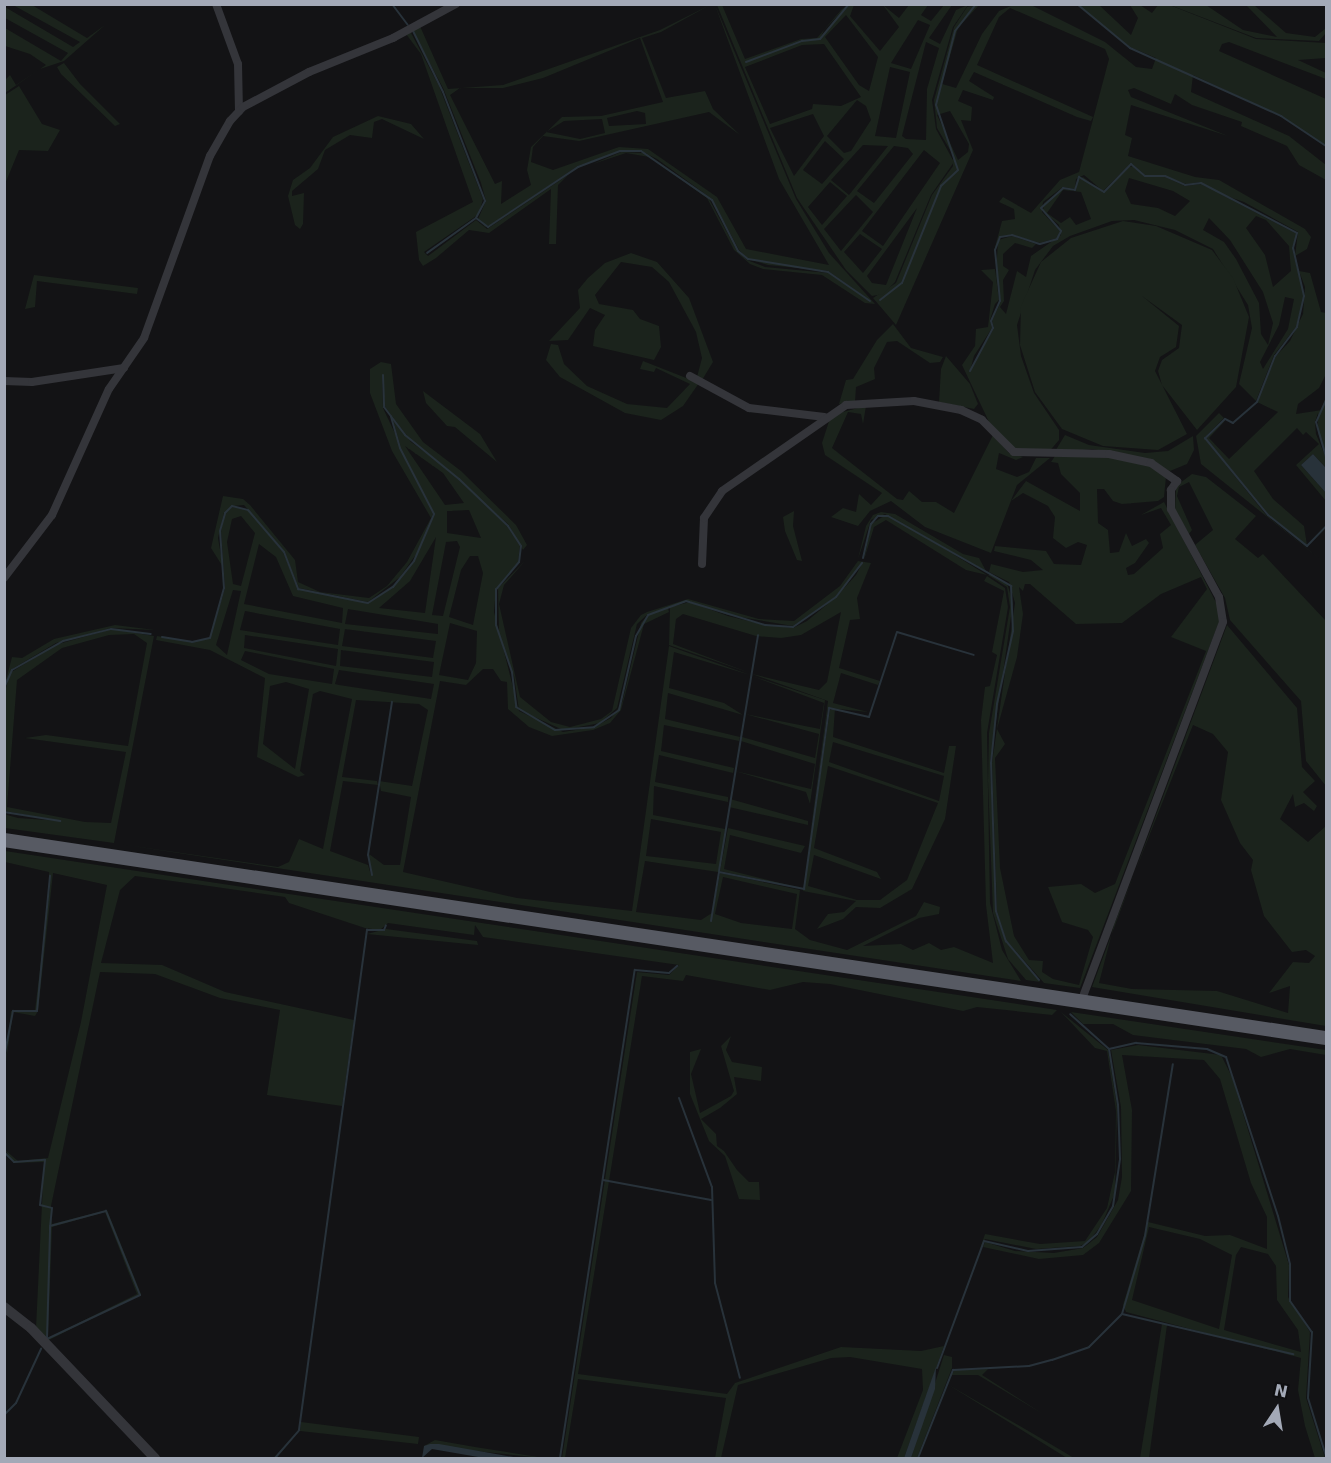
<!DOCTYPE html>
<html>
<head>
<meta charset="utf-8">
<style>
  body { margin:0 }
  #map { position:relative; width:1331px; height:1463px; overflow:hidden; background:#131315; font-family:"DejaVu Sans",sans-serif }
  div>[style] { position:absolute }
  .green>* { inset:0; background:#1b231c }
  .water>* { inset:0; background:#28323a }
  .stream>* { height:2px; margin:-1px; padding:0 1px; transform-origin:1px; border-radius:1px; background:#28323a }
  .minor>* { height:8px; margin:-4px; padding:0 4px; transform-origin:4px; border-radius:4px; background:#34353a }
  .tertiary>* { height:10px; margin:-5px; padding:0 5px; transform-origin:5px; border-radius:5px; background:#34353a }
  .trunk>* { height:14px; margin:-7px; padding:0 7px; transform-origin:7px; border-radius:7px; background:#575a63 }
  span { translate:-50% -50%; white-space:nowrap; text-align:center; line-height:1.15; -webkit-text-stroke:4.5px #0e0e10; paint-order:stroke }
  .frame { position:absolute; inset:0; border:6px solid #a3a9b7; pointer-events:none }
  .north { position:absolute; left:1247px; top:1379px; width:60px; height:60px; -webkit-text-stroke:4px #0e0e10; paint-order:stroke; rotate:12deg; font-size:16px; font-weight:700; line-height:24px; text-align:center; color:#a3a9b7 }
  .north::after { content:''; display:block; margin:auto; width:21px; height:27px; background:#a3a9b7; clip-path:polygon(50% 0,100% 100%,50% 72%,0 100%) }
</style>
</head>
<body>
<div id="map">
  <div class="green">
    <div style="clip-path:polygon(evenodd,1167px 4px,1256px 39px,1326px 43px,1326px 58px,1298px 60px,1326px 73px,1326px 79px,1229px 42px,1222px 44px,1219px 51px,1326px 99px,1326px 146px,1281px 116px,1193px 75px,1191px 92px,1289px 136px,1326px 165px,1326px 180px,1299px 165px,1287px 146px,1241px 126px,1242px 122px,1192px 105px,1175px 94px,1171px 104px,1134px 88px,1128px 90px,1131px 97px,1228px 136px,1131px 105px,1125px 135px,1132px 138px,1128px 156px,1195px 177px,1219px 180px,1305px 229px,1311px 237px,1307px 249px,1295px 256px,1298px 232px,1244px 202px,1212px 191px,1201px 182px,1186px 184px,1165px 176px,1145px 175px,1131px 163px,1103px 191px,1084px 175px,1076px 179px,1075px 189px,1063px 187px,1043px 202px,1042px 212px,1060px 231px,1057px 238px,1040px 243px,1013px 235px,1000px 236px,994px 251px,1002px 221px,1015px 219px,1014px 209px,999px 202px,1003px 197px,1031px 213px,1060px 180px,1079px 172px,1109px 59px,1105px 49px,1010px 8px,999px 17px,977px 65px,1093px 117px,1091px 121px,1077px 117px,974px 72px,969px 81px,994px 97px,993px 100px,963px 90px,958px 101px,972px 107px,971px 121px,961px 120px,973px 150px,896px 325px,873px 298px,896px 283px,932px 195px,953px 166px,953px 155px,937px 128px,934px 100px,954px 27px,967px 7px,979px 5px,958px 28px,942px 84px,956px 88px,982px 34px,999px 11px,1013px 5px,1031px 5px,1105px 42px,1136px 67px,1152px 69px,1156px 58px,1130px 47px,1078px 5px,1099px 5px,1131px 35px,1138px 18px,1130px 5px,1140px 5px,1152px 13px,1158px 5px,1167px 4px,950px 111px,969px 144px,968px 152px,958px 160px,937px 115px,950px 111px)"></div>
    <div style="clip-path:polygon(13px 5px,32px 5px,87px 38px,105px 25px,64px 61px,40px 69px,5px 93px,5px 80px,10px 75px,16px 85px,46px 65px,30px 54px,5px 46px,5px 28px,61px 61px,68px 53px,5px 18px,5px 7px,73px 47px,80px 42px)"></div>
    <div style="clip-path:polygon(evenodd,710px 5px,661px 32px,642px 38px,666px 98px,705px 91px,713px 109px,740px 135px,709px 112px,579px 141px,543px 136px,533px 147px,531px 162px,553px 170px,619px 147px,648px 149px,717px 197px,746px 249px,829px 265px,779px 179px,715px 5px,796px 199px,829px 253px,875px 304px,865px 303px,822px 275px,763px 269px,750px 264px,734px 250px,707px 198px,649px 157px,626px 153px,593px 164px,621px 152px,646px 153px,708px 197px,736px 249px,747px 260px,765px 267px,829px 273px,871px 301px,828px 271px,768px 265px,748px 259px,739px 250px,712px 199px,657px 159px,641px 151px,620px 151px,578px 166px,490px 225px,485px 227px,478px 219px,486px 201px,481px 183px,443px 88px,411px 28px,419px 24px,448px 89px,503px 85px,660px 30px,710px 5px,640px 38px,663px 102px,601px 116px,562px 117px,531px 147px,527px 170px,531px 185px,501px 204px,502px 181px,495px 184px,450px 95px,460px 88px,503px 88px,543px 78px,640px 38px,710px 5px,637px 111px,645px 113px,646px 124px,609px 126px,607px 118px,637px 111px,710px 5px,602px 119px,605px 133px,580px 139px,546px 132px,564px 121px,602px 119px)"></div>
    <div style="clip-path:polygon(evenodd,717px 5px,722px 5px,745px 59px,801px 39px,817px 38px,842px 9px,848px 5px,824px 30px,820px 39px,802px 40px,746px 62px,802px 41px,820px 39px,849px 5px,854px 5px,850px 16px,880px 51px,899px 27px,883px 5px,899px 18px,909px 5px,928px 5px,921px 15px,931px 21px,944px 5px,952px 5px,929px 38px,940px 44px,956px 10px,968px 5px,953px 27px,932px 100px,936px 129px,954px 162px,931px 195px,895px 282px,883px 294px,872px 296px,846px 270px,797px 198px,717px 5px,846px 15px,878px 57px,869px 91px,859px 85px,825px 37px,846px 15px,717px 5px,918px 20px,930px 25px,911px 69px,891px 63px,918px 20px,717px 5px,926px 42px,939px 48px,927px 89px,926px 140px,906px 139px,902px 136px,926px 42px,717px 5px,824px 44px,861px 97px,841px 106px,813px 104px,812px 109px,770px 124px,745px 67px,802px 45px,824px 44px,717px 5px,890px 67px,910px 72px,896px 138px,875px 136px,890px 67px,717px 5px,857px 100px,866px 106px,871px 120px,851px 151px,844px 153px,827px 136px,857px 100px,717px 5px,813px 114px,824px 136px,794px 176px,770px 128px,813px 114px,717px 5px,825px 141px,844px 159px,822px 184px,803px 170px,825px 141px,717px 5px,863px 145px,888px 146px,849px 195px,831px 180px,863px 145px,717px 5px,894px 146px,908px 148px,913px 154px,874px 203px,857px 191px,894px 146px,717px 5px,924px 150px,940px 163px,883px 246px,862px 231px,924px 150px,717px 5px,830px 182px,847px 196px,822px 225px,808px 207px,830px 182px,717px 5px,856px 195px,873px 212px,841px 251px,824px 229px,856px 195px,717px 5px,917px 208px,886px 285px,872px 283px,867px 276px,917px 208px,717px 5px,860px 234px,882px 249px,863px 273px,844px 252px,860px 234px)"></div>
    <div style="clip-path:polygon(1170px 5px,1206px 5px,1243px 30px,1277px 37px,1246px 5px,1254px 5px,1286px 33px,1315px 37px,1326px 28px,1326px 33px,1319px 41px,1256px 38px)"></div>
    <div style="clip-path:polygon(410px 31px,439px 86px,483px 199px,479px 214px,424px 252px,428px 256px,476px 220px,487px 229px,568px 175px,558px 185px,556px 244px,549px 244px,551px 189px,489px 233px,469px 230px,436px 258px,423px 266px,419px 260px,416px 232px,473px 202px,421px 54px,406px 34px)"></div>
    <div style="clip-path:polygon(64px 63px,80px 84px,120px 124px,115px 126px,61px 74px,57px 67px)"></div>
    <div style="clip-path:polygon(19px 86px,42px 124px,60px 130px,48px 151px,19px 150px,5px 184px,5px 95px)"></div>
    <div style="clip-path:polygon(378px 116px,411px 124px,424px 139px,382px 119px,374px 122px,372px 138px,350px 135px,325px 150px,318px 169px,292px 191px,292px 196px,304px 193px,303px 224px,300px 229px,295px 225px,288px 196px,293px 180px,310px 168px,333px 137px)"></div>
    <div style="clip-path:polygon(evenodd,1135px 166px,1145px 177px,1165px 177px,1185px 186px,1201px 184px,1297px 234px,1292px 248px,1304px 296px,1296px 327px,1274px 355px,1256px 401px,1239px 384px,1252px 328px,1248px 305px,1213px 249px,1175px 230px,1134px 220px,1112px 221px,1070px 236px,1053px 246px,1035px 270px,1017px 325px,1021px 356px,1034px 393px,1059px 430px,1059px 440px,1048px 453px,1009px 447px,990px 424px,962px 365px,975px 346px,976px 329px,988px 327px,993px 282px,981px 270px,995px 269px,999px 300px,995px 304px,990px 320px,992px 328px,974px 356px,970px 371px,994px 328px,992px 321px,1001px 301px,996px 277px,998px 240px,1012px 236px,1036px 244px,1032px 248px,1015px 243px,1003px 254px,1003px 266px,1009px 270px,1003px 280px,1004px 301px,1000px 307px,1006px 314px,1017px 271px,1026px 277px,1031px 256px,1061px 235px,1059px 225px,1043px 211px,1044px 203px,1063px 189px,1076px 191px,1077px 180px,1083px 177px,1104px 193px,1127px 167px,1135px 166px,1129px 178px,1173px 191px,1190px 201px,1175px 216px,1158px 208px,1131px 204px,1125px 191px,1129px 178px,1135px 166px,1063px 190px,1081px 192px,1091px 219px,1076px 225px,1070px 217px,1061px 223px,1047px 213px,1063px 190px,1135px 166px,1256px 216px,1266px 220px,1289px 246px,1291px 271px,1273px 287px,1265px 255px,1246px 228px,1256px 216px,1135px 166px,1209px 218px,1230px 240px,1263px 292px,1273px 323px,1268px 345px,1261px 334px,1259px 303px,1236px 259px,1224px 242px,1203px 230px,1209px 218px,1135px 166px,1285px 297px,1294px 299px,1288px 329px,1263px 369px,1260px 362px,1279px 325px,1285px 297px)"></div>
    <div style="clip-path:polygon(1123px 221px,1156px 226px,1212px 250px,1233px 278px,1249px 317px,1236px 387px,1197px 430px,1162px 385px,1158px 371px,1162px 360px,1179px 348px,1182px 325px,1142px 296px,1179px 326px,1176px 347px,1160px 357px,1155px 371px,1187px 434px,1158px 450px,1103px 446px,1062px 429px,1035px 392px,1020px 345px,1021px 306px,1041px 262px,1071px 238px)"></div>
    <div style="clip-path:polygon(631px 253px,657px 262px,689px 298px,713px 362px,702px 380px,697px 377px,702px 358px,696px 332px,669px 282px,652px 267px,621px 262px,595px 295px,599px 304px,633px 310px,640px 319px,659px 326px,661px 347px,654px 360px,593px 346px,595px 330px,605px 315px,590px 308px,568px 340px,549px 341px,580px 308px,578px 290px,588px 278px,605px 263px)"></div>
    <div style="clip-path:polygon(1299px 271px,1310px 273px,1321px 312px,1326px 313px,1326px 374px,1319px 388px,1298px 404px,1296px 414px,1322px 410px,1326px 395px,1326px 456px,1318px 433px,1318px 413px,1315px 422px,1316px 434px,1326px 458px,1326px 468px,1313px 454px,1301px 465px,1326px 493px,1326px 501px,1296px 465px,1319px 444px,1306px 432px,1303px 435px,1297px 428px,1254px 471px,1273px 499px,1304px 526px,1307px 545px,1269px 515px,1206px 438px,1226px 420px,1209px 438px,1229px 459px,1278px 412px,1257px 402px,1276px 356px,1290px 341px,1303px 314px,1305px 287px)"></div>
    <div style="clip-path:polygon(34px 275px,138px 288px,137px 294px,37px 281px,35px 307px,25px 309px)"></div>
    <div style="clip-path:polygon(893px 324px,911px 348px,943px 357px,940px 362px,930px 363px,897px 341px,887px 342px,874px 368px,875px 379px,856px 387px,855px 402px,839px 404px,846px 380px,853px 379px,877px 340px)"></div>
    <div style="clip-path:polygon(551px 344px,558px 345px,564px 364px,587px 386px,627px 404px,667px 408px,690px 384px,656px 368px,654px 372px,640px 369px,643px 361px,699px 383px,683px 406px,661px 420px,625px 413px,560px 377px,546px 360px)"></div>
    <div style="clip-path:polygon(946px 356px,970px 384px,978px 404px,974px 409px,939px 402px,941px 369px)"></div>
    <div style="clip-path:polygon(381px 362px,391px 364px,396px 404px,423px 442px,461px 471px,516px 525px,527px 545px,523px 550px,508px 524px,407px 436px,385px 407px,382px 374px,383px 408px,433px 514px,417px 553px,400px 577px,368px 602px,299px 588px,284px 551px,244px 505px,232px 506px,224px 513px,218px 538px,223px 567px,211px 548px,223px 496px,243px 499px,250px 505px,295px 560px,298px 582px,320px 592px,369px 598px,387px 586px,407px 562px,431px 518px,392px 451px,370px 393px,370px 369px)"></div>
    <div style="clip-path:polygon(423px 391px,480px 434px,497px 462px,455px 427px,447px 426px,426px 403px)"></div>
    <div style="clip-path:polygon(866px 406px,863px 424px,861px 414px,848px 412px,832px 448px,897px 499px,903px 500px,909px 491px,922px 502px,936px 502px,954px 513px,993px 435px,1009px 453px,1023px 457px,1016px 460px,999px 453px,996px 469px,1017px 477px,1029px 472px,1036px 458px,1050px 458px,1017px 485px,991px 553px,925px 527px,891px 501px,870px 511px,858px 526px,831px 517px,843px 508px,856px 512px,859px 494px,871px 505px,882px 493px,825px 455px,822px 443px,831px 415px)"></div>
    <div style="clip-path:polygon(1219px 413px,1224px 418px,1204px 438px,1267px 516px,1326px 564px,1201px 464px,1196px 436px)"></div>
    <div style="clip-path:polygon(evenodd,392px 417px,411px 442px,447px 468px,507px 526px,520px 546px,518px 562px,496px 589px,494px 612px,519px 711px,563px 732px,594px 727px,611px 718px,622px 703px,641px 623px,648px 615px,668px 608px,669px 612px,644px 624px,621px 710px,610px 723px,593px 730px,552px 736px,529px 727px,508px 709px,507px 682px,501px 681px,493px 669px,483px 669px,466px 685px,440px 681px,403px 872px,517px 898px,632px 911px,669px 646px,750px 675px,674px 652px,669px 688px,724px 703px,743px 715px,668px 693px,665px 719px,740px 737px,739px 741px,664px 725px,661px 751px,734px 768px,733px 773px,659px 755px,655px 782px,728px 797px,728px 802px,654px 786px,653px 815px,725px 829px,722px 859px,718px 872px,645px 861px,636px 912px,701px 920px,712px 913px,711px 921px,720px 873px,800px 890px,795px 929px,810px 940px,847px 950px,916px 916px,924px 902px,940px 907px,939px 914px,919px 918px,863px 946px,901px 944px,913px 950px,929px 943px,941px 950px,954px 947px,993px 963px,986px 905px,981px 720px,985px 687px,990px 686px,997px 655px,992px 652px,1004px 591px,984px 581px,987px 576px,1005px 588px,1008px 607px,987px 733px,990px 903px,1002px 950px,1021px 981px,119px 844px,278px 867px,289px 862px,299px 839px,323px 849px,352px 699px,320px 691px,313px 694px,300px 771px,305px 775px,298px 777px,257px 757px,265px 678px,210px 650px,156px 640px,157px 636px,192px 642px,210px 638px,225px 588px,221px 531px,225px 513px,232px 507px,248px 510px,283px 552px,298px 589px,368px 603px,393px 587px,414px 562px,434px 514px,401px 448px,392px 417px,405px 446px,443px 473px,464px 503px,445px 505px,405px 446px,392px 417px,469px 510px,481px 538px,447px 533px,447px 511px,469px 510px,392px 417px,241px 516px,255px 533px,241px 586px,233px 584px,227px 542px,232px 519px,241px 516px,392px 417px,436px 537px,425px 613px,379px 608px,410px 581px,436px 537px,392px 417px,457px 541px,460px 547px,443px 616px,432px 615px,446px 542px,457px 541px,392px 417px,259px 544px,276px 557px,293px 596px,343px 608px,342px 623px,244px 604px,259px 544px,392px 417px,470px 556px,478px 556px,483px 573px,473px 625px,449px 617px,461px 570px,470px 556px,392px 417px,233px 590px,241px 591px,227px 655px,216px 645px,233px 590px,392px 417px,348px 609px,438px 624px,438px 634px,345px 624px,348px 609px,392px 417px,245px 611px,340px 629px,338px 645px,240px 630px,245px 611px,392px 417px,450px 623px,477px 631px,476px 663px,468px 680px,439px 675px,450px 623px,392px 417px,345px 629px,436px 641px,433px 658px,342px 646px,345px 629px,392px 417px,245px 635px,338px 649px,336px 666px,244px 648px,245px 635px,392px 417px,341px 650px,434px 662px,432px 677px,340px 666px,341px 650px,392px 417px,245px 651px,334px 669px,332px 684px,269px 674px,241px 660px,245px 651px,392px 417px,339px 670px,434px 684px,431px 699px,339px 685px,335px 684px,339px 670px,392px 417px,286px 682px,309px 689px,295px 769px,263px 744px,270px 686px,286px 682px,392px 417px,356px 700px,419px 704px,428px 710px,412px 786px,379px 781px,381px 791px,411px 797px,400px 865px,384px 865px,369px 854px,371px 875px,368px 865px,330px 851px,343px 781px,378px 785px,377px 781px,342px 777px,356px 700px,392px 417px,651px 819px,721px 832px,716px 864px,646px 856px,651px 819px,392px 417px,723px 877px,797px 894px,792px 929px,741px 923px,715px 914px,723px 877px)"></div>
    <div style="clip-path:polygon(1065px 435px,1089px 445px,1145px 453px,1168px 451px,1193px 436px,1194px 450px,1187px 464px,1170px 471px,1140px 457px,1092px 449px,1054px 453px)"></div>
    <div style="clip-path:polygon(evenodd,1082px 453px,1151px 465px,1166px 477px,1164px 497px,1158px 501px,1122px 504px,1113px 501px,1104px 489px,1097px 489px,1098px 523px,1108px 530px,1110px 553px,1119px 552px,1126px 533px,1132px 546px,1146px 539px,1149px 543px,1135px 563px,1126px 568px,1128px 575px,1134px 574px,1163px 548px,1160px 534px,1171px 525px,1161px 508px,1141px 515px,1164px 502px,1222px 614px,1080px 988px,1044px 983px,1006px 940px,997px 911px,992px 763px,1015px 603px,1009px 582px,989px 572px,991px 564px,1023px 572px,1043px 570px,1031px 560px,994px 551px,995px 546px,1046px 551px,1054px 564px,1081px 565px,1087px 545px,1078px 542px,1066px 548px,1053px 538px,1055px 517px,1048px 506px,1023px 493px,1011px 501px,1026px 481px,1080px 511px,1080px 493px,1061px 474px,1058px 463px,1051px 462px,1055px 456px,1082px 453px,1201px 577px,1207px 589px,1171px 637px,1206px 651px,1115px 884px,1095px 893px,1081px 884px,1048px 887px,1062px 922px,1088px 930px,1093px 937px,1079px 985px,1053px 979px,1042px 972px,1043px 961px,1029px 960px,1014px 936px,1000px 868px,995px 758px,1005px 744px,997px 729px,1017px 657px,1023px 614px,1019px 587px,1023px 591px,1025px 584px,1030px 584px,1076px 624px,1122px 623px,1161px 594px,1201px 577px)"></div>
    <div style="clip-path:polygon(1192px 474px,1206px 477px,1256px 516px,1235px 539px,1258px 558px,1263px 554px,1326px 621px,1326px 786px,1306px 761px,1301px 701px,1230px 620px,1225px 598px,1195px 545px,1213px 530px,1189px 482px,1179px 487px,1177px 496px,1192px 530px,1189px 534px,1175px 510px,1176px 486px)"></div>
    <div style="clip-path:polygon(794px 511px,793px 526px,802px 561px,797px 560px,785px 531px,783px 517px)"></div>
    <div style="clip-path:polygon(881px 512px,895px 514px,963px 554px,979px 558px,986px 571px,885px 514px,871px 520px,858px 559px,866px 526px,873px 515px)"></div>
    <div style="clip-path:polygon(884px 516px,893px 517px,987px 575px,966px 570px,886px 520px,874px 527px,864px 560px,871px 524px)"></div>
    <div style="clip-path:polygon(525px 561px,504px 585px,499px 604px,520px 697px,551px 722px,570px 727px,601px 719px,612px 711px,631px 628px,641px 615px,647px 612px,688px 599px,759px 619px,794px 621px,840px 586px,858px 561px,871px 563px,857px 598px,860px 619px,850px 620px,839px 668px,880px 681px,878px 685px,841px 673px,833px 703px,868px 712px,828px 708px,803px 888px,828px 701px,752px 674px,819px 690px,827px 682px,841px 612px,801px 635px,781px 638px,756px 636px,683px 614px,676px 619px,673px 644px,750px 673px,669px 645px,670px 607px,690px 602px,728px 616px,765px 625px,793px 628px,807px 621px,836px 597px,856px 575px,862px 564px,835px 597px,793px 626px,728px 615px,689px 601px,648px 614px,637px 624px,617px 708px,600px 723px,563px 730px,519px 710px,514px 676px,499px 634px,498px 588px)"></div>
    <div style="clip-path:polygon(988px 575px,993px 575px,1007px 583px,1013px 603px,990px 763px,996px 912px,1005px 941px,1040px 982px,1026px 980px,1008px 959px,993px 913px,988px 781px,989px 733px,1010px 607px,1007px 587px)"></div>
    <div style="clip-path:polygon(115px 625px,155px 630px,111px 628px,56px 643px,12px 669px,5px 684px,12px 657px,22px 658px,54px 639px)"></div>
    <div style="clip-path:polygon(evenodd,1227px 625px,1297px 708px,1302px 767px,1315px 781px,1303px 792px,1317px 806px,1314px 811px,1304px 803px,1295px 807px,1293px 794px,1280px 819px,1308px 842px,1326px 826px,1326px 1026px,1092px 987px,1227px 625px,1193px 725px,1213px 734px,1228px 752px,1221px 800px,1240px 843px,1253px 860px,1251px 870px,1264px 916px,1292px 952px,1306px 950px,1315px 956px,1309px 963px,1293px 962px,1269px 993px,1290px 986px,1288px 1013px,1217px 991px,1132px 989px,1099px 983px,1114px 925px,1193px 725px)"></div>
    <div style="clip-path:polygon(evenodd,112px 629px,154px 636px,114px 843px,5px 828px,5px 813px,7px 815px,18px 818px,61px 821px,5px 811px,4px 695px,10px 673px,55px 645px,112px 629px,134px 634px,147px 643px,128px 746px,46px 735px,25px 738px,126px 752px,111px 823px,85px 822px,7px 807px,17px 680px,62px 648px,109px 635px,134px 634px)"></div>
    <div style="clip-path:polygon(752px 676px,825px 700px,810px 804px,806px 792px,735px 771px,811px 789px,815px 764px,741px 741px,742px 737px,815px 758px,819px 734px,745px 714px,820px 729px,824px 703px)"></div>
    <div style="clip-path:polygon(evenodd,835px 708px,833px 737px,944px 773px,949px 746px,956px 746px,945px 819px,912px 889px,880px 908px,856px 907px,843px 919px,817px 929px,828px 914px,844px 912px,856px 901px,803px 891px,830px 710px,835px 708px,833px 742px,944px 776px,939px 801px,829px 762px,833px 742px,835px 708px,828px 766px,938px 803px,907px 880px,880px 900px,857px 900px,808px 886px,814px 855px,881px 879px,877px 872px,814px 848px,828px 766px)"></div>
    <div style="clip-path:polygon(730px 799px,808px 821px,808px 825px,729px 807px)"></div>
    <div style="clip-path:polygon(728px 828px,805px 846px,801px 853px,730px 835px,724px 869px,800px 888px,720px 871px)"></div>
    <div style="clip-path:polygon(evenodd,5px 851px,1057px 1010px,1052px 1015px,977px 1007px,963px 1011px,830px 984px,803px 982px,770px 990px,686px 975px,683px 981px,642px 976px,578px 1374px,727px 1394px,735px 1383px,841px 1347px,921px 1351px,944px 1346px,904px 1458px,897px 1458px,923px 1390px,922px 1369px,850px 1357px,831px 1358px,738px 1385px,721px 1458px,715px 1458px,726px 1398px,578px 1379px,565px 1458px,562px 1458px,637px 972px,669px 975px,679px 965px,483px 937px,475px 925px,474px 935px,388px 923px,380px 930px,365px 928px,289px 903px,285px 897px,202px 885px,135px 876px,120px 890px,101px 963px,162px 965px,225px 992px,354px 1020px,342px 1106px,267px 1095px,280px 1010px,220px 998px,155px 974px,100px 972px,51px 1206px,52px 1224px,107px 1210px,141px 1294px,47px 1341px,36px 1328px,44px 1162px,14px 1163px,5px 1150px,18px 1161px,48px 1158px,81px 1022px,107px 885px,53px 873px,38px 1011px,35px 1016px,13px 1012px,5px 1069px,11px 1011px,35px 1010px,50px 887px,49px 872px,5px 862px,5px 851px,105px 1212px,137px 1294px,48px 1338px,52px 1227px,105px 1212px)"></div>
    <div style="clip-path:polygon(386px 929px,477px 941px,478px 945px,367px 934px)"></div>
    <div style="clip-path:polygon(1061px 1012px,1108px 1050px,1117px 1106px,1115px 1193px,1101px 1226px,1087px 1243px,1080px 1246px,1036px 1249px,985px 1239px,980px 1249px,985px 1234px,1040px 1244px,1085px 1241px,1107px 1208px,1115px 1172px,1116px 1111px,1107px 1051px,1095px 1048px)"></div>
    <div style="clip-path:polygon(1071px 1012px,1326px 1050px,1326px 1055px,1290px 1049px,1261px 1057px,1246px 1049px,1133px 1035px,1113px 1024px,1083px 1024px)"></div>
    <div style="clip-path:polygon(731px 1036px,726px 1050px,732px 1062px,762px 1067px,761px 1081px,734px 1077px,737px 1094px,720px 1108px,701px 1119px,716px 1134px,717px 1146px,724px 1151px,737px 1170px,749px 1182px,759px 1182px,760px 1200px,739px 1199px,725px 1156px,709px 1141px,690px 1094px,690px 1052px,701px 1049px,691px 1074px,700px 1113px,731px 1096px,734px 1091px,721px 1046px)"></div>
    <div style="clip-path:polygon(evenodd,1138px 1045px,1221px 1055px,1232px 1077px,1289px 1265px,1288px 1297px,1310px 1332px,1306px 1398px,1325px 1458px,1315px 1458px,1305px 1426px,1298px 1390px,1301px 1358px,1126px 1312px,1123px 1305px,1148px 1222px,1205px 1236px,1230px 1235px,1267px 1249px,1267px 1217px,1251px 1183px,1220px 1079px,1204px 1060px,1122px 1055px,1132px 1110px,1131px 1191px,1099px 1243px,1083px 1255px,1039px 1259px,983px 1247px,985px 1242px,1015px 1251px,1054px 1253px,1083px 1248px,1097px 1237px,1118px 1200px,1122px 1177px,1121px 1107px,1111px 1050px,1138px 1045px,1149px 1227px,1200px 1239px,1232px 1255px,1219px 1329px,1132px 1300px,1149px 1227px,1138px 1045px,1241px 1247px,1268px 1254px,1276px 1266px,1277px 1300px,1298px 1330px,1301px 1352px,1224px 1330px,1236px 1255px,1241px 1247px)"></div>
    <div style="clip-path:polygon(1162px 1324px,1167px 1325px,1149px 1458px,1140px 1458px)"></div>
    <div style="clip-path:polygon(944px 1355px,952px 1357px,952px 1368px,917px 1458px,911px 1458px)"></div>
    <div style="clip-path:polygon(988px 1369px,982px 1375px,1043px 1414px,978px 1375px,951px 1375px,955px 1370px)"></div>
    <div style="clip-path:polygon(947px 1384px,1037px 1436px,1074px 1458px,1067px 1458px)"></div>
    <div style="clip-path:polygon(301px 1422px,419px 1437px,418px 1444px,300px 1431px)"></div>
    <div style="clip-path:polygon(435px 1440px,475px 1447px,544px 1458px,424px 1446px)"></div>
  </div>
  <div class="water">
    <div style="clip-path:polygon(1313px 454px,1326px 468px,1326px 493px,1301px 465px)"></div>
    <div style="clip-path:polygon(936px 1367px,935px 1389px,911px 1458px,904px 1458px)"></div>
    <div style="clip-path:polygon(430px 1444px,439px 1444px,519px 1458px,484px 1458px,432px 1449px,422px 1458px,424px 1446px)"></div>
  </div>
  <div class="stream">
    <div style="left:392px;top:4px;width:26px;rotate:53deg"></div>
    <div style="left:1077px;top:4px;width:69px;rotate:39.7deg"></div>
    <div style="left:1130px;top:48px;width:166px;rotate:24.2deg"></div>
    <div style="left:1281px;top:116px;width:54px;rotate:33.7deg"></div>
    <div style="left:413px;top:31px;width:68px;rotate:63.8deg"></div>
    <div style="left:443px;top:92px;width:117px;rotate:68.9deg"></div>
    <div style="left:485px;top:201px;width:19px;rotate:118deg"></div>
    <div style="left:476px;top:218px;width:60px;rotate:144.5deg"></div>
    <div style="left:746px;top:62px;width:60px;rotate:-20.6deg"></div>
    <div style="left:802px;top:41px;width:18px;rotate:-6deg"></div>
    <div style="left:820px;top:39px;width:45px;rotate:-50.4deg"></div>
    <div style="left:476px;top:218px;width:15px;rotate:37deg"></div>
    <div style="left:488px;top:227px;width:108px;rotate:-33.7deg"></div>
    <div style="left:578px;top:167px;width:45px;rotate:-20.9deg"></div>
    <div style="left:620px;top:151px;width:21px"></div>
    <div style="left:641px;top:151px;width:86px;rotate:34.6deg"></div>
    <div style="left:712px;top:200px;width:57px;rotate:63deg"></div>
    <div style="left:738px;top:251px;width:13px;rotate:39deg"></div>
    <div style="left:748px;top:259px;width:81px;rotate:9.2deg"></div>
    <div style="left:828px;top:272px;width:51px;rotate:34.6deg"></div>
    <div style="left:880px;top:300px;width:28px;rotate:-38deg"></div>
    <div style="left:902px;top:283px;width:105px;rotate:-68.1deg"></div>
    <div style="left:941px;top:186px;width:23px;rotate:-43deg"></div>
    <div style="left:958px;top:170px;width:69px;rotate:-108.7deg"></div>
    <div style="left:936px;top:105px;width:76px;rotate:-75.6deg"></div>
    <div style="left:955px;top:31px;width:34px;rotate:-52deg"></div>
    <div style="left:970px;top:371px;width:49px;rotate:-61.9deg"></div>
    <div style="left:993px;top:328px;width:7px;rotate:-106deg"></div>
    <div style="left:991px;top:321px;width:22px;rotate:-66deg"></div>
    <div style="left:1000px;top:301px;width:51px;rotate:-95.6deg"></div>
    <div style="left:995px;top:250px;width:14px;rotate:-69deg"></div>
    <div style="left:1000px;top:237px;width:12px;rotate:-9deg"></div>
    <div style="left:1012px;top:235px;width:29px;rotate:18deg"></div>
    <div style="left:1040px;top:244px;width:18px;rotate:-16deg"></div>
    <div style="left:1057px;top:239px;width:9px;rotate:-63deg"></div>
    <div style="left:1061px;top:231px;width:30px;rotate:-131deg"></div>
    <div style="left:1041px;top:208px;width:30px;rotate:-42deg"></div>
    <div style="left:1063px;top:188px;width:12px;rotate:9deg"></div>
    <div style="left:1075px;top:190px;width:14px;rotate:-73deg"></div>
    <div style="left:1079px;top:177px;width:29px;rotate:31deg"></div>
    <div style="left:1104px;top:192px;width:39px;rotate:-46deg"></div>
    <div style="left:1131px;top:164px;width:18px;rotate:41deg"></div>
    <div style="left:1145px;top:176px;width:20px"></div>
    <div style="left:1165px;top:176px;width:22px;rotate:24deg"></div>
    <div style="left:1185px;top:185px;width:16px;rotate:-7deg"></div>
    <div style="left:1201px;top:183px;width:108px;rotate:27.5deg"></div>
    <div style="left:1297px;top:233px;width:16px;rotate:105deg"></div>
    <div style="left:1293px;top:248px;width:49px;rotate:77.1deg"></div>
    <div style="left:1304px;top:296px;width:32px;rotate:103deg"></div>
    <div style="left:1297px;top:327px;width:36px;rotate:127deg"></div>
    <div style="left:1275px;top:356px;width:49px;rotate:111.4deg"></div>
    <div style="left:1257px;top:402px;width:32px;rotate:139deg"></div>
    <div style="left:1233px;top:423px;width:9px;rotate:-153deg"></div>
    <div style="left:1225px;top:419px;width:28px;rotate:136deg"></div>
    <div style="left:1205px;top:438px;width:99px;rotate:50.7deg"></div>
    <div style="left:1268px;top:515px;width:50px;rotate:38.5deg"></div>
    <div style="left:1307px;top:546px;width:28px;rotate:-46deg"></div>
    <div style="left:383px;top:375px;width:32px;rotate:88deg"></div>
    <div style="left:384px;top:407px;width:35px;rotate:53deg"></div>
    <div style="left:405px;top:435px;width:70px;rotate:39.2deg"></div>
    <div style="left:459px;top:479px;width:68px;rotate:43.8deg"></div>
    <div style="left:508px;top:526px;width:24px;rotate:57deg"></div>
    <div style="left:521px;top:546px;width:16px;rotate:97deg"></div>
    <div style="left:519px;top:562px;width:35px;rotate:130deg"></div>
    <div style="left:496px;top:589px;width:36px;rotate:90deg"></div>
    <div style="left:496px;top:625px;width:50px;rotate:71.2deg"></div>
    <div style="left:512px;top:672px;width:35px;rotate:83deg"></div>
    <div style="left:516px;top:707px;width:45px;rotate:30.5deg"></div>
    <div style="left:555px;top:730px;width:39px;rotate:-4deg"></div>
    <div style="left:594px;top:727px;width:30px;rotate:-34deg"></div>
    <div style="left:619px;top:710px;width:76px;rotate:-77.1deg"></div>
    <div style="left:636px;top:636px;width:24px;rotate:-60deg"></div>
    <div style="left:648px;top:615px;width:40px;rotate:-20.2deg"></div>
    <div style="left:686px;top:601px;width:83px;rotate:16.9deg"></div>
    <div style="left:765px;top:625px;width:28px;rotate:4deg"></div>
    <div style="left:793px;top:627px;width:52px;rotate:-34.9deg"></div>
    <div style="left:836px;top:597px;width:43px;rotate:-52.6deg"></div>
    <div style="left:1326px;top:400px;width:24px;rotate:114deg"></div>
    <div style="left:1316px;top:422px;width:36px;rotate:74deg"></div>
    <div style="left:863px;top:558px;width:35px;rotate:-77deg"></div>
    <div style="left:871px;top:524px;width:11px;rotate:-49deg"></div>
    <div style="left:878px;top:516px;width:10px"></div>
    <div style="left:888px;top:516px;width:142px;rotate:29.6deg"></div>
    <div style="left:1011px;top:586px;width:45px;rotate:87.5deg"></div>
    <div style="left:1013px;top:631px;width:75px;rotate:102.4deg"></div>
    <div style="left:997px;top:704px;width:59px;rotate:95.8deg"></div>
    <div style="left:991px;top:763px;width:148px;rotate:88.1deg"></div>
    <div style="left:996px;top:911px;width:32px;rotate:72deg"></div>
    <div style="left:1006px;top:941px;width:51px;rotate:49.8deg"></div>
    <div style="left:162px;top:637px;width:30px;rotate:9deg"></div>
    <div style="left:192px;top:642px;width:18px;rotate:-13deg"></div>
    <div style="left:210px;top:638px;width:52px;rotate:-74.4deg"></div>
    <div style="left:224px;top:588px;width:57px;rotate:-94deg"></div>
    <div style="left:220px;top:531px;width:19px;rotate:-74deg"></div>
    <div style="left:225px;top:513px;width:10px;rotate:-45deg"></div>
    <div style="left:232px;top:506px;width:16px;rotate:14deg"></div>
    <div style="left:248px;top:510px;width:55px;rotate:49.4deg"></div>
    <div style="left:284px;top:552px;width:40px;rotate:69deg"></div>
    <div style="left:298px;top:589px;width:71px;rotate:11.3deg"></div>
    <div style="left:368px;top:603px;width:30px;rotate:-33deg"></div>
    <div style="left:393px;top:587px;width:33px;rotate:-51deg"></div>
    <div style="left:414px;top:561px;width:51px;rotate:-66.9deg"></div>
    <div style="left:434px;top:514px;width:74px;rotate:-117.3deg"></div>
    <div style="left:400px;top:448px;width:33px;rotate:-106deg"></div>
    <div style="left:4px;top:688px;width:20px;rotate:-66deg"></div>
    <div style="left:12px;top:670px;width:59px;rotate:-29.6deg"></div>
    <div style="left:63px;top:641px;width:49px;rotate:-14deg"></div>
    <div style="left:111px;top:629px;width:40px;rotate:7.1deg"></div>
    <div style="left:4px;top:752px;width:1px;rotate:90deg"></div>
    <div style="left:4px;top:812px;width:57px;rotate:9.1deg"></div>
    <div style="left:719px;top:871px;width:239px;rotate:-80.6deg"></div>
    <div style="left:372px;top:875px;width:20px;rotate:-101deg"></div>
    <div style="left:368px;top:855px;width:155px;rotate:-81.1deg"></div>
    <div style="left:711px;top:921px;width:50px;rotate:-80.7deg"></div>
    <div style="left:719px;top:872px;width:87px;rotate:11.3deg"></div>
    <div style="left:804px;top:889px;width:183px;rotate:-82.1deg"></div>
    <div style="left:829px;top:708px;width:41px;rotate:12.7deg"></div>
    <div style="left:869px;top:717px;width:89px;rotate:-71.8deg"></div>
    <div style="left:897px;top:632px;width:80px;rotate:16.6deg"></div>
    <div style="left:1109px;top:1049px;width:28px;rotate:-13deg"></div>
    <div style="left:1136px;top:1043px;width:71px;rotate:4.8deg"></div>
    <div style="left:1207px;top:1049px;width:21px;rotate:23deg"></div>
    <div style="left:1226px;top:1057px;width:167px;rotate:71.9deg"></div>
    <div style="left:1278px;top:1216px;width:49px;rotate:76deg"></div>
    <div style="left:1290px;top:1264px;width:37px;rotate:90deg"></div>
    <div style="left:1290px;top:1301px;width:38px;rotate:55deg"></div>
    <div style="left:1312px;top:1332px;width:66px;rotate:93.5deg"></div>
    <div style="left:1308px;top:1398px;width:61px;rotate:72.8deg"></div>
    <div style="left:4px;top:1058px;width:48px;rotate:-79.2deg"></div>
    <div style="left:13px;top:1011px;width:24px"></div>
    <div style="left:37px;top:1011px;width:136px;rotate:-84.5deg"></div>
    <div style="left:679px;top:1098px;width:95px;rotate:69.7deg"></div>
    <div style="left:712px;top:1187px;width:96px;rotate:88.2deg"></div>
    <div style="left:715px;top:1283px;width:98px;rotate:75.3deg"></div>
    <div style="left:4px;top:1152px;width:14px;rotate:45deg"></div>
    <div style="left:14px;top:1162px;width:31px;rotate:-4deg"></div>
    <div style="left:45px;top:1160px;width:45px;rotate:96.3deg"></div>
    <div style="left:40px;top:1205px;width:12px;rotate:14deg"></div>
    <div style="left:52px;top:1208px;width:18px;rotate:96deg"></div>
    <div style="left:50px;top:1226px;width:5px;rotate:90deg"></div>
    <div style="left:50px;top:1231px;width:108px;rotate:91.6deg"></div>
    <div style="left:47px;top:1339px;width:103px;rotate:-25.3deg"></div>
    <div style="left:140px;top:1295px;width:91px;rotate:-112deg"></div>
    <div style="left:106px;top:1211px;width:58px;rotate:165deg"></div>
    <div style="left:603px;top:1180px;width:110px;rotate:10.5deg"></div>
    <div style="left:1122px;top:1314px;width:176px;rotate:13.2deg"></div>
    <div style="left:937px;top:1368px;width:135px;rotate:-69.7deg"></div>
    <div style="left:984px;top:1241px;width:45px;rotate:12.8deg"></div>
    <div style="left:1028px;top:1251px;width:54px;rotate:-4.2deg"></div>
    <div style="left:1082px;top:1247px;width:20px;rotate:-41deg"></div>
    <div style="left:1097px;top:1234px;width:32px;rotate:-60deg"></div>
    <div style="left:1113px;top:1206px;width:48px;rotate:-81.5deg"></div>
    <div style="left:1120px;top:1159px;width:54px;rotate:-92.1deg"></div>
    <div style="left:1118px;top:1105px;width:57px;rotate:-99.1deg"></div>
    <div style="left:1109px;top:1049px;width:52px;rotate:-138.1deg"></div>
    <div style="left:4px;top:1415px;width:17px;rotate:-45deg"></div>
    <div style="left:16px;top:1403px;width:60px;rotate:-65.2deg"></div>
    <div style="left:275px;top:1458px;width:37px;rotate:-49deg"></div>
    <div style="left:299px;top:1430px;width:505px;rotate:-82.26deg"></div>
    <div style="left:367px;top:930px;width:17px"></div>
    <div style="left:384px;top:930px;width:5px;rotate:-68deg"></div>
    <div style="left:560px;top:1458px;width:494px;rotate:-81.3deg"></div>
    <div style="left:635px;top:970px;width:34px;rotate:5deg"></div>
    <div style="left:669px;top:973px;width:11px;rotate:-41deg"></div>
    <div style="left:918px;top:1458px;width:95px;rotate:-68.3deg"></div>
    <div style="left:953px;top:1370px;width:76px;rotate:-3deg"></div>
    <div style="left:1029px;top:1366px;width:24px;rotate:-15deg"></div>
    <div style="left:1052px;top:1360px;width:39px;rotate:-19deg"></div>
    <div style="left:1089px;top:1347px;width:47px;rotate:-45deg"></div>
    <div style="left:1122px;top:1314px;width:81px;rotate:-73.6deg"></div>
    <div style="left:1145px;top:1236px;width:174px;rotate:-80.8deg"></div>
  </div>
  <div class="minor">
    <div style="left:216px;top:4px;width:64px;rotate:69.9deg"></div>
    <div style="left:238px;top:64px;width:47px;rotate:88.8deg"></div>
    <div style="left:690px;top:376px;width:67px;rotate:28.5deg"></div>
    <div style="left:749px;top:408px;width:76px;rotate:6.8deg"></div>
    <div style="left:4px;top:381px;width:28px;rotate:2deg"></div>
    <div style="left:32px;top:382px;width:93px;rotate:-8.7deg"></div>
    <div style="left:702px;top:564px;width:46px;rotate:-87.5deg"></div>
    <div style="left:704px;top:518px;width:32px;rotate:-56deg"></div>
    <div style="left:722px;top:491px;width:151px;rotate:-34.7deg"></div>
    <div style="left:846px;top:405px;width:68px;rotate:-3.4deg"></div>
    <div style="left:914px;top:401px;width:48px;rotate:10.8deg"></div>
    <div style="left:961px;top:410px;width:23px;rotate:25deg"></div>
    <div style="left:982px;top:420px;width:45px;rotate:45deg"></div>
    <div style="left:1014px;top:452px;width:95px;rotate:1.2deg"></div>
    <div style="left:1109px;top:454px;width:43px;rotate:12.1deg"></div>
    <div style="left:1151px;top:463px;width:32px;rotate:35deg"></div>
    <div style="left:1177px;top:481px;width:11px;rotate:124deg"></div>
    <div style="left:1171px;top:490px;width:19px;rotate:90deg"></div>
    <div style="left:1171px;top:509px;width:100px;rotate:61.4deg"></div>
    <div style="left:1219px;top:597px;width:25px;rotate:81deg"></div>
    <div style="left:1223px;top:622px;width:405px;rotate:110.5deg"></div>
    <div style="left:4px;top:578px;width:79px;rotate:-52.7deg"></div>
    <div style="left:52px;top:515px;width:138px;rotate:-65.7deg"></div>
    <div style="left:109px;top:389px;width:62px;rotate:-55.5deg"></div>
    <div style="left:144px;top:338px;width:194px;rotate:-70.1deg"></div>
    <div style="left:210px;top:156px;width:40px;rotate:-60.3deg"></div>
    <div style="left:230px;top:121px;width:19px;rotate:-47deg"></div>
    <div style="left:243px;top:107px;width:75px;rotate:-27.9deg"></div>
    <div style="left:309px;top:72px;width:91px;rotate:-22deg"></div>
    <div style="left:393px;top:38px;width:72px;rotate:-28.4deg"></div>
  </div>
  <div class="tertiary">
    <div style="left:4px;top:1307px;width:34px;rotate:38deg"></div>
    <div style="left:31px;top:1328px;width:180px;rotate:46.4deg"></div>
  </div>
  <div class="trunk">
    <div style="left:4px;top:840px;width:1337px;rotate:8.52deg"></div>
  </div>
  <div class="frame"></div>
  <div class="north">N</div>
</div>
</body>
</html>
